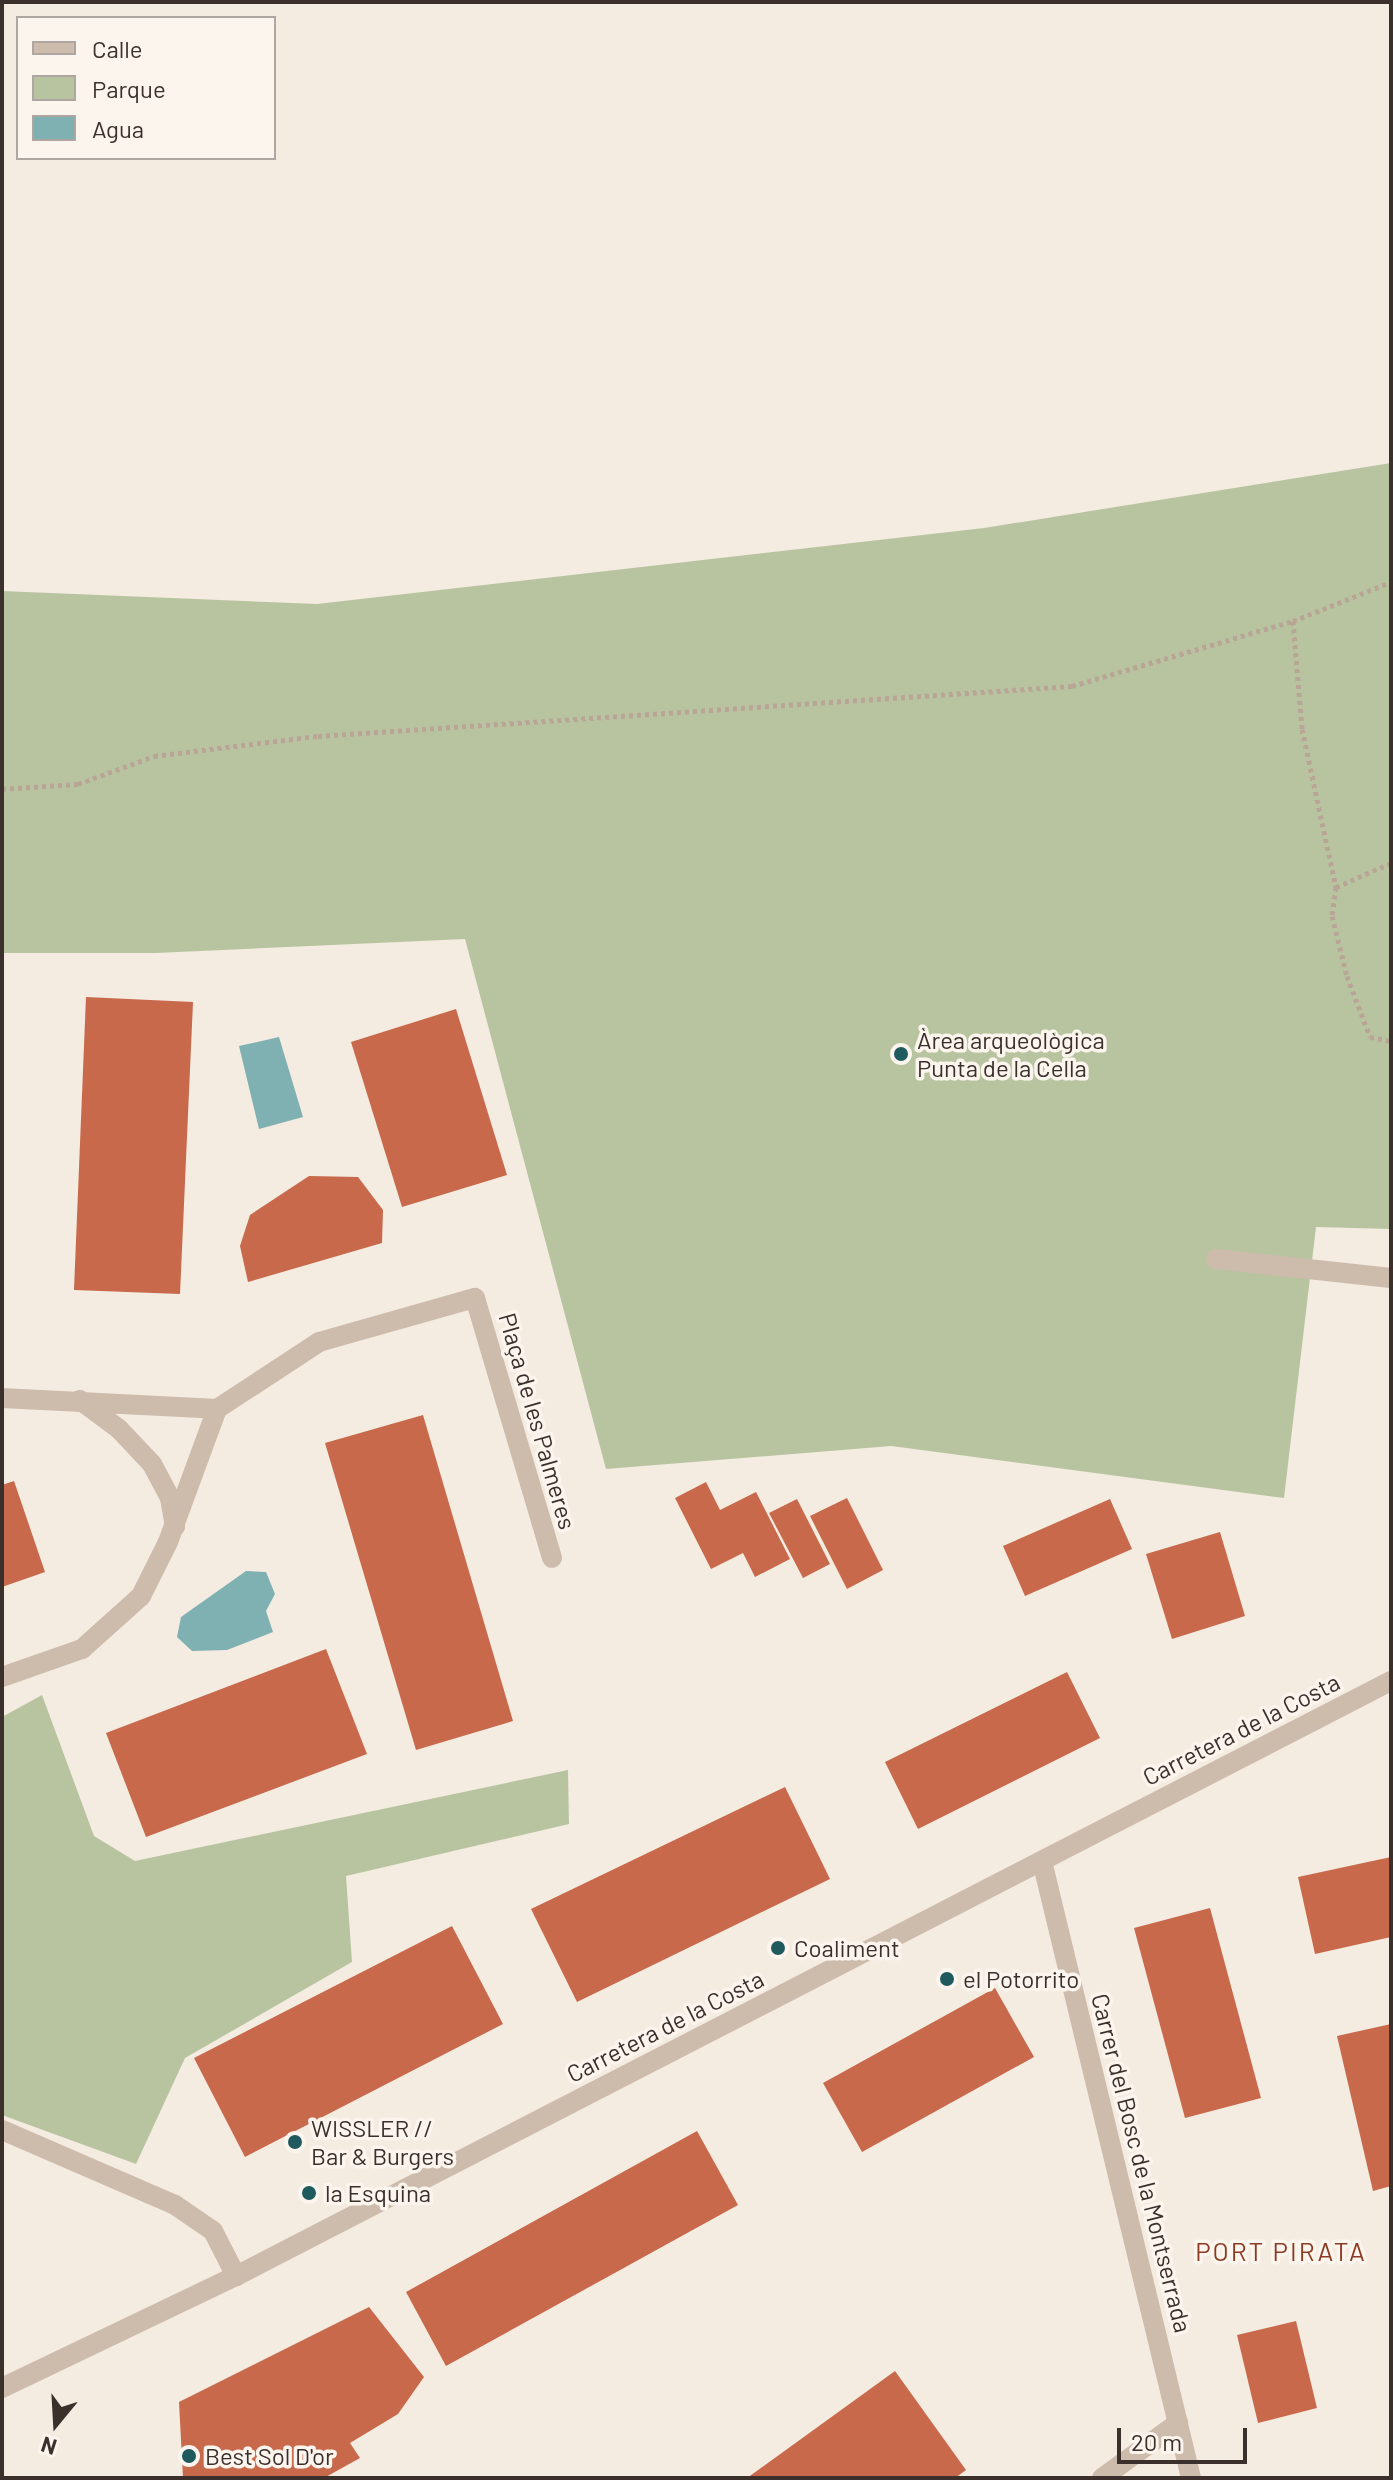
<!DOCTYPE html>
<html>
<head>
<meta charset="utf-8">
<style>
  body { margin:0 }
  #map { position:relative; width:1393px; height:2480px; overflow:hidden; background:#f4ebe1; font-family:Barlow,sans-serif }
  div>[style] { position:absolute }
  .green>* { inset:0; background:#b8c4a0 }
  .water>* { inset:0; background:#7fb0b2 }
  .building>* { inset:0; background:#c8694b }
  .path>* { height:5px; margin-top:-2.5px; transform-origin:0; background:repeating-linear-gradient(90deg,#b9a596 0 4px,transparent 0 8px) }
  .minor>* { height:20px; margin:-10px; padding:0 10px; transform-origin:10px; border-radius:10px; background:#cdbbac }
  .tertiary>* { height:20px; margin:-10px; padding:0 10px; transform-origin:10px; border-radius:10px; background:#cdbbac }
  .dots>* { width:22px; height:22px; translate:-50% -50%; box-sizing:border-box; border:4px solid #fbf5ee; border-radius:50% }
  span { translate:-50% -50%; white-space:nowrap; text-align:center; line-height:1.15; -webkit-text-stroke:7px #fbf5ee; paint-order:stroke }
  .poi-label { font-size:24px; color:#3b302b }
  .left { translate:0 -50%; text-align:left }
  .street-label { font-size:24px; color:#3b302b }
  .neighbourhood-label { font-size:26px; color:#8c3b22; letter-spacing:2px }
  .frame { position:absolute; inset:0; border:4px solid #3b302b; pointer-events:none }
  .legend { position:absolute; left:16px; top:16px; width:260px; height:144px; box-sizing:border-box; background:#fbf5ee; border:2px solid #aea6a0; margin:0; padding:10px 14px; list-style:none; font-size:24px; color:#3b302b }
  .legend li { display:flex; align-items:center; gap:16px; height:40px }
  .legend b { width:40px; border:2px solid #aea6a0 }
  .north { position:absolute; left:16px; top:2384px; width:80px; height:80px; -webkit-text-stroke:6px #fbf5ee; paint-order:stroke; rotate:198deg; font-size:22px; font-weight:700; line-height:32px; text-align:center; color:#3b302b }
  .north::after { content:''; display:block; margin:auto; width:28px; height:36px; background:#3b302b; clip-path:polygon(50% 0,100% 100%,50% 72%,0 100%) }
  .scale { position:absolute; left:1117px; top:2428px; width:130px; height:36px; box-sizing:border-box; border:4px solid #3b302b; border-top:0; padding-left:10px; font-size:24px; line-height:28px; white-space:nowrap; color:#3b302b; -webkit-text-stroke:6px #fbf5ee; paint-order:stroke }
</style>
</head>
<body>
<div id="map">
  <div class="green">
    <div style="clip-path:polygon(1391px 463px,1391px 1229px,1316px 1227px,1284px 1498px,891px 1446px,606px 1469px,465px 939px,156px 953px,2px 953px,2px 591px,317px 604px,984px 528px)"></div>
    <div style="clip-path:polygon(42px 1695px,94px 1836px,135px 1861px,568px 1770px,569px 1824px,346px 1876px,352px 1962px,185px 2058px,136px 2164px,2px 2115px,2px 1717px)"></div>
  </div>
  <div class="water">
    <div style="clip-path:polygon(279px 1037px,303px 1117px,259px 1129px,239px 1046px)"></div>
    <div style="clip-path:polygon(246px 1571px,266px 1572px,275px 1594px,266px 1611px,273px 1632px,227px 1650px,192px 1651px,177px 1637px,181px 1617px)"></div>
  </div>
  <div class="building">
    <div style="clip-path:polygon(86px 997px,193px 1002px,180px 1294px,74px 1290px)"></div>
    <div style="clip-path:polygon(456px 1009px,507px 1175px,402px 1207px,351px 1042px)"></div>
    <div style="clip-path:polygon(309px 1176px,358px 1177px,383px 1210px,382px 1243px,248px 1282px,240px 1246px,250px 1215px)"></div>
    <div style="clip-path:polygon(423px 1415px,513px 1721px,416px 1750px,325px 1443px)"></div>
    <div style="clip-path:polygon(14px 1481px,45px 1572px,2px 1587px,2px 1485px)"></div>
    <div style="clip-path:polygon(706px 1482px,720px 1510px,756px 1492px,790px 1559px,755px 1577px,743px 1553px,711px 1569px,675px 1498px)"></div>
    <div style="clip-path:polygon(847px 1498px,883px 1570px,847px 1589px,810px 1516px)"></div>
    <div style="clip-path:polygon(797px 1499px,830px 1564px,803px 1578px,769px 1513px)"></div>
    <div style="clip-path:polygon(1110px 1499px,1132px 1549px,1025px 1596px,1003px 1546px)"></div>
    <div style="clip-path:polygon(1220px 1532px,1245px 1616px,1172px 1639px,1146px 1554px)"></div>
    <div style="clip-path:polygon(326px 1649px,367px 1754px,146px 1837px,106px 1733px)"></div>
    <div style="clip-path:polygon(1067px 1672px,1100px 1738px,918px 1829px,885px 1762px)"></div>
    <div style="clip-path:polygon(785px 1787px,830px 1879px,577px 2002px,531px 1909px)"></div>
    <div style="clip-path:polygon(1391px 1857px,1391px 1937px,1315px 1954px,1298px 1877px)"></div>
    <div style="clip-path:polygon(1210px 1908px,1261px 2098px,1185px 2118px,1134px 1928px)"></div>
    <div style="clip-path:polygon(452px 1926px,503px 2024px,245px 2157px,194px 2058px)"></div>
    <div style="clip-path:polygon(995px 1988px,1034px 2057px,862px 2152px,823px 2083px)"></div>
    <div style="clip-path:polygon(1391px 2024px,1391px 2186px,1373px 2191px,1337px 2036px)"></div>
    <div style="clip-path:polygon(697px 2131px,738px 2205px,446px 2366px,406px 2292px)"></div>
    <div style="clip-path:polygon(369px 2307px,424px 2377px,398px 2414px,350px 2443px,360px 2458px,324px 2478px,183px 2478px,179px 2402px)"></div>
    <div style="clip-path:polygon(1296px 2321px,1317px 2408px,1258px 2423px,1237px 2335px)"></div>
    <div style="clip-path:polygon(895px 2371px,966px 2470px,955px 2478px,747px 2478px)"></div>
  </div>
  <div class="path">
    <div style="left:1293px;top:621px;width:108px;rotate:85.2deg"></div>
    <div style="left:1302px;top:729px;width:162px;rotate:77.9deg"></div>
    <div style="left:1336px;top:887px;width:60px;rotate:-23.6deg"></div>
    <div style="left:2px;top:789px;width:76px;rotate:-3.8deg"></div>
    <div style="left:78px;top:784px;width:81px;rotate:-20.2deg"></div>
    <div style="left:154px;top:756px;width:165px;rotate:-7deg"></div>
    <div style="left:318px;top:736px;width:756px;rotate:-3.79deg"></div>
    <div style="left:1072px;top:686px;width:230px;rotate:-16.4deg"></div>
    <div style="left:1293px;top:621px;width:105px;rotate:-21.7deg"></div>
    <div style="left:1336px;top:887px;width:29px;rotate:98deg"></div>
    <div style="left:1332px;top:916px;width:62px;rotate:76deg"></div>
    <div style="left:1347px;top:976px;width:65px;rotate:69.3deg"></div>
    <div style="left:1370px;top:1037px;width:21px;rotate:11deg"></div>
  </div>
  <div class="minor">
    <div style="left:1216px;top:1259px;width:176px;rotate:6.2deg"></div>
    <div style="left:2px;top:1398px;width:215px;rotate:2.9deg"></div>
    <div style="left:217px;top:1409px;width:122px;rotate:-33.3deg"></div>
    <div style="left:319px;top:1342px;width:162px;rotate:-15.8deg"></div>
    <div style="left:475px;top:1298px;width:271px;rotate:73.5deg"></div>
    <div style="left:80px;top:1400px;width:49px;rotate:36.6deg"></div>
    <div style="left:119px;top:1429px;width:48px;rotate:46.7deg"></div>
    <div style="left:152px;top:1464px;width:38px;rotate:62deg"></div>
    <div style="left:170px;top:1498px;width:29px;rotate:80deg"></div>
    <div style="left:2px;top:1677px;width:85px;rotate:-19.3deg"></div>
    <div style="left:82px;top:1649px;width:79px;rotate:-41.9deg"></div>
    <div style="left:141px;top:1596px;width:60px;rotate:-63.4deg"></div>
    <div style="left:168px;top:1542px;width:142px;rotate:-69.8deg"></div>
    <div style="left:1042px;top:1861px;width:635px;rotate:76.42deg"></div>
    <div style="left:2px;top:2130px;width:189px;rotate:23.4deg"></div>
    <div style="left:175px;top:2205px;width:46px;rotate:34.4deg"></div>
    <div style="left:213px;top:2231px;width:51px;rotate:62.9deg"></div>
    <div style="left:1102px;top:2478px;width:94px;rotate:-35.9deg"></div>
  </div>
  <div class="tertiary">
    <div style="left:2px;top:2388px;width:259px;rotate:-25.6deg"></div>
    <div style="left:236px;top:2276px;width:1299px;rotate:-27.26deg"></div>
  </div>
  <div class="dots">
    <div style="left:901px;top:1054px;background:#1f5a5e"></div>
    <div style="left:778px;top:1948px;background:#1f5a5e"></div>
    <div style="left:947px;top:1979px;background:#1f5a5e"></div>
    <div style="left:295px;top:2142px;background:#1f5a5e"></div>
    <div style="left:309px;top:2193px;background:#1f5a5e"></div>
    <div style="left:189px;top:2456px;background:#1f5a5e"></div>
  </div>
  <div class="poi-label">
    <span class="left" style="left:917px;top:1054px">Àrea arqueològica<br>Punta de la Cella</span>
    <span class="left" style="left:794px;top:1948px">Coaliment</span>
    <span class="left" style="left:963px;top:1979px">el Potorrito</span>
    <span class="left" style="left:311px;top:2142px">WISSLER //<br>Bar &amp; Burgers</span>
    <span class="left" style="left:325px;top:2193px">la Esquina</span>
    <span class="left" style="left:205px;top:2456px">Best Sol D'or</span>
  </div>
  <div class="street-label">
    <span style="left:538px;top:1421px;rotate:74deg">Plaça de les Palmeres</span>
    <span style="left:1241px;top:1729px;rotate:-27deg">Carretera de la Costa</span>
    <span style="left:665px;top:2026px;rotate:-27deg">Carretera de la Costa</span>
    <span style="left:1142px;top:2163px;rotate:76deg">Carrer del Bosc de la Montserrada</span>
  </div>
  <div class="neighbourhood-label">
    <span style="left:1281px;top:2251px">PORT PIRATA</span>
  </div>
  <div class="frame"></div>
  <ul class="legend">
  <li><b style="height:10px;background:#cdbbac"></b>Calle</li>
  <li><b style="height:22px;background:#b8c4a0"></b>Parque</li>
  <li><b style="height:22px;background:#7fb0b2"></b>Agua</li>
  </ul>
  <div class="north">N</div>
  <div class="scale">20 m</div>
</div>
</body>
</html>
